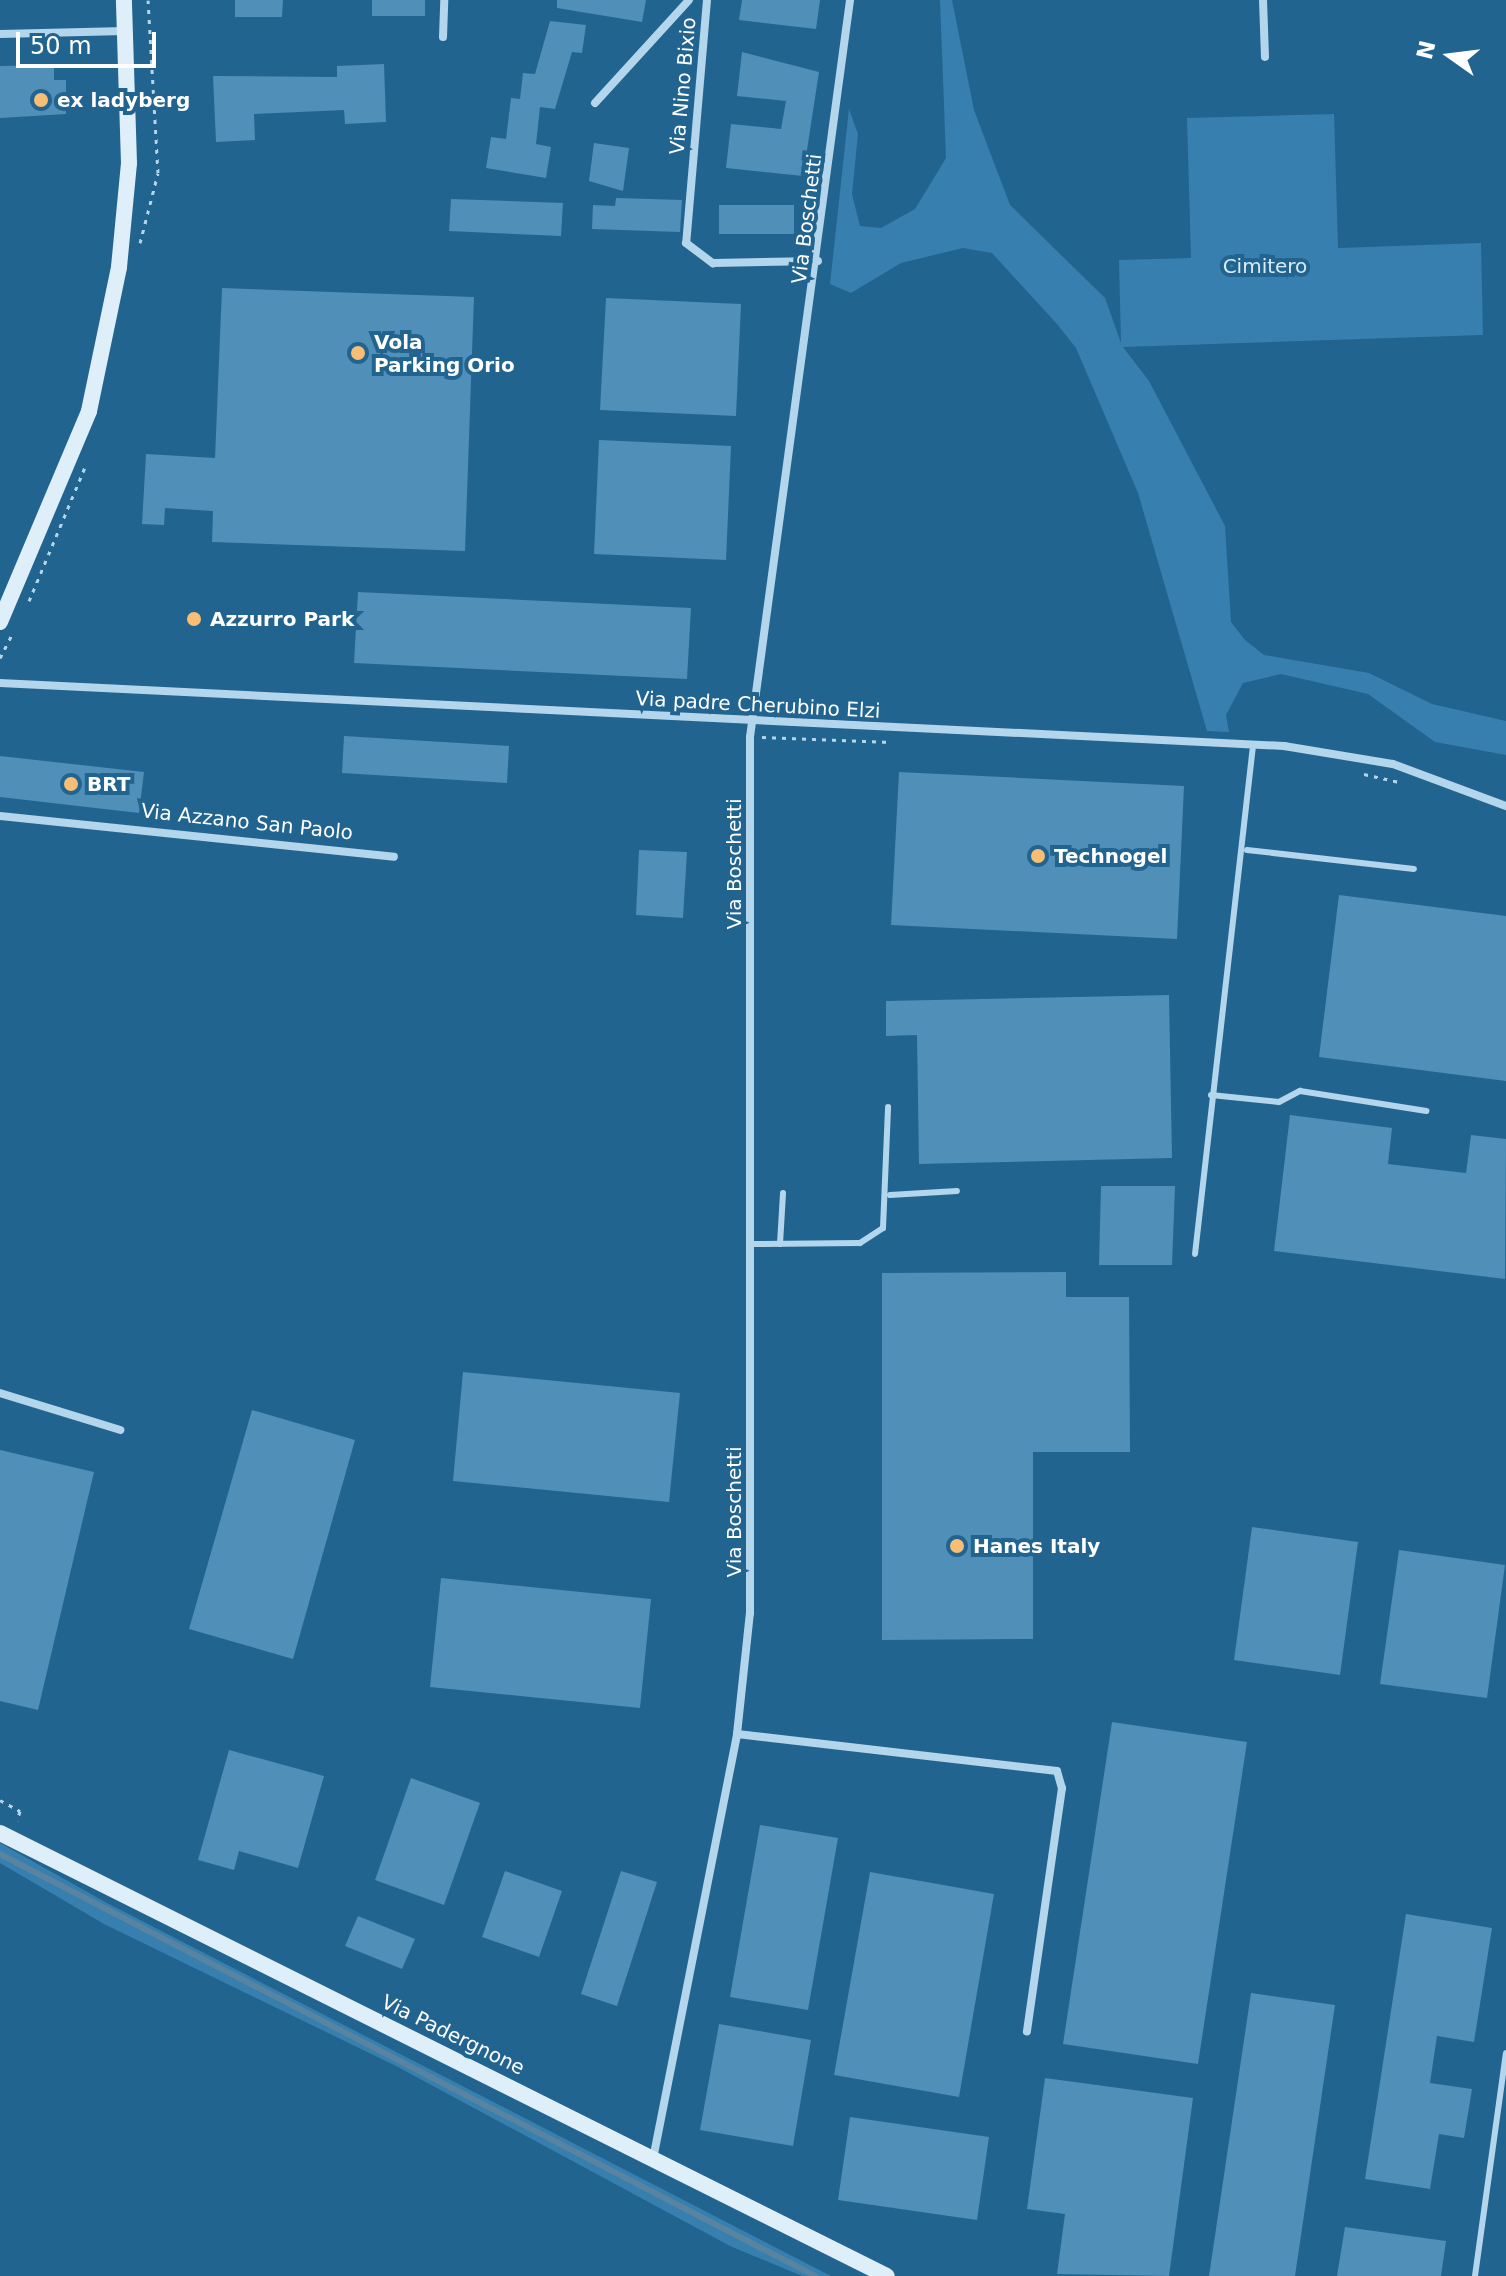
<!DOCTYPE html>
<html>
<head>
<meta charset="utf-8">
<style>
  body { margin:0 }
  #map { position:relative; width:1506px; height:2276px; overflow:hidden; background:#226490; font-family:"DejaVu Sans",sans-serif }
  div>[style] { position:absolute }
  .green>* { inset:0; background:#367fae }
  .stream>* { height:6px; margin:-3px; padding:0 3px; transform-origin:3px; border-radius:3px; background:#5884a2 }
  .building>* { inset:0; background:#4f8fb8 }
  .path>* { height:3px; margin-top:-1.5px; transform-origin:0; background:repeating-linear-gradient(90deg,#b3d6ec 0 4px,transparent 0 10px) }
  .lane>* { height:6px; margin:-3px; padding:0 3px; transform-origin:3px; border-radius:3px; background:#b3d6ec }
  .street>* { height:8px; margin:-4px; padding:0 4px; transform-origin:4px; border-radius:4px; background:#b3d6ec }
  .secondary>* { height:16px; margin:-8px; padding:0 8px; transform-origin:8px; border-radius:8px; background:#dfeffa }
  .dots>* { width:22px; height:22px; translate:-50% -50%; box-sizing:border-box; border:4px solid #226490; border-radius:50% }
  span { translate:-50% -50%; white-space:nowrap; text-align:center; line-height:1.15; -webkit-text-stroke:8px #226490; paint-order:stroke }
  .street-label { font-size:20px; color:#fff }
  .poi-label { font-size:20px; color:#fff; font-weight:700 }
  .left { translate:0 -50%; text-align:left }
  .park-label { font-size:20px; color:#d9ecf9 }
  .north { position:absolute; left:1410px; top:16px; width:80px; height:80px; -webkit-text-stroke:6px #226490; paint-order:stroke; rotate:284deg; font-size:22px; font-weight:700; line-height:32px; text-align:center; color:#fff }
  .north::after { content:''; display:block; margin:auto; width:28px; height:36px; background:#fff; clip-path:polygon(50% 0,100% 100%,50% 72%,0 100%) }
  .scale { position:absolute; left:16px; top:32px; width:140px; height:36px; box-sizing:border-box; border:4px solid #fff; border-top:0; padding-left:10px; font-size:24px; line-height:28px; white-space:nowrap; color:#fff; -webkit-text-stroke:6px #226490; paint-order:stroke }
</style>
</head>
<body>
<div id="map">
  <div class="green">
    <div style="clip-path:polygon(940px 0,952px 0,974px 110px,1010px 205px,1105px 298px,1121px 343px,1119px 260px,1191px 258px,1187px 118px,1334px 114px,1338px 248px,1481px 243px,1483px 335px,1123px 347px,1149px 381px,1225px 526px,1231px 622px,1245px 640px,1264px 655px,1369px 673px,1432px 704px,1506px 721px,1506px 755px,1435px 742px,1368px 694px,1281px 674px,1243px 683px,1226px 715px,1229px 732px,1207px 731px,1138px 493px,1076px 348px,1057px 324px,992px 253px,963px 248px,901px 263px,851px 293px,830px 284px,849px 109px,858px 134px,852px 194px,860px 226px,881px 228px,915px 209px,946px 158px)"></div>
    <div style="clip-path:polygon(0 1843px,107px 1903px,831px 2276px,802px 2276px,730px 2246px,396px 2066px,104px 1924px,0 1863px)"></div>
  </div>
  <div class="stream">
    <div style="left:0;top:1854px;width:918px;rotate:27.37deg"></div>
  </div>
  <div class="building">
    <div style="clip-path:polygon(235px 0,283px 0,282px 17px,235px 17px)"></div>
    <div style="clip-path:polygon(372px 0,425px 0,425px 16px,372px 16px)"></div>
    <div style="clip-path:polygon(557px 0,646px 0,642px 22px,557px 8px)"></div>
    <div style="clip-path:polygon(742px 0,820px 0,816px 29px,739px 20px)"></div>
    <div style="clip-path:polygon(550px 21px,586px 25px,582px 53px,572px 52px,555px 109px,540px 107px,536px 144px,551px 147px,546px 178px,486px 168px,491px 137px,506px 139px,511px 98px,520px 99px,523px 73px,535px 74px)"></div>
    <div style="clip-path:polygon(742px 52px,819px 72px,803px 176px,726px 168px,731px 124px,781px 129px,786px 101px,737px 96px)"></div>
    <div style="clip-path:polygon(384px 64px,386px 122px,345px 124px,344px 110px,254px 114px,255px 140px,216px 142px,213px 76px,337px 77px,337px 66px)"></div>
    <div style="clip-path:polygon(54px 65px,54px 80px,66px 80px,66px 114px,0 118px,0 66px)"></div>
    <div style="clip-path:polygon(594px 143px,629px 148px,623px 191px,589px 181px)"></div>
    <div style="clip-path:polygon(616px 198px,682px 200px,680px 232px,592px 229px,593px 205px,615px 206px)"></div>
    <div style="clip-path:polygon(451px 199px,563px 203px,561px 236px,449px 231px)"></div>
    <div style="clip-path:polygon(719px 205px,794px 205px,794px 234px,719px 234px)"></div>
    <div style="clip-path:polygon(222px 288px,474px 297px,465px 551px,212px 542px,213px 511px,165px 508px,164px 525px,142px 524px,146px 454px,215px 458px)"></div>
    <div style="clip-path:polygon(606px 298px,741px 304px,736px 416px,600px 410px)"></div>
    <div style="clip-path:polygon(599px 440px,731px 446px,726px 560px,594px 554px)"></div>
    <div style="clip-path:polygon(358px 592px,691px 608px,687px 679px,354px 663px)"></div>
    <div style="clip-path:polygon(344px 736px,509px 746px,507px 783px,342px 773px)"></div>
    <div style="clip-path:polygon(0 756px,144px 772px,139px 813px,0 797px)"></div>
    <div style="clip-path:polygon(899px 772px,1184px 786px,1177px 939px,891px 925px)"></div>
    <div style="clip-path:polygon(639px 850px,687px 852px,683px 918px,636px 915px)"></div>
    <div style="clip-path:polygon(1339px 895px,1506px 916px,1506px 1081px,1319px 1057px)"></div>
    <div style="clip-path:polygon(1169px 995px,1172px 1158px,919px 1164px,917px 1035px,886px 1036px,886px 1001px)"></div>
    <div style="clip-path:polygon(1290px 1115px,1392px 1128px,1388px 1164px,1466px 1173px,1471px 1135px,1506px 1139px,1505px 1279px,1274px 1251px)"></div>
    <div style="clip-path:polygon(1101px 1186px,1175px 1186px,1172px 1265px,1099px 1265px)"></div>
    <div style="clip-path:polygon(1066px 1272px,1066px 1297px,1129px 1297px,1130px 1452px,1033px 1452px,1033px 1639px,882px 1640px,882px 1273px)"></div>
    <div style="clip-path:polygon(463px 1372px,680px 1393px,669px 1502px,453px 1481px)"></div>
    <div style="clip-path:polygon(252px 1410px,355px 1440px,293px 1659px,189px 1629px)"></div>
    <div style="clip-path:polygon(0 1450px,94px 1472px,38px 1710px,0 1701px)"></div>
    <div style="clip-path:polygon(1252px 1527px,1358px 1542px,1340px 1675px,1234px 1660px)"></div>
    <div style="clip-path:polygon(1399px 1550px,1505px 1565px,1487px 1698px,1380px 1684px)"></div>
    <div style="clip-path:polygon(441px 1578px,651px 1599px,640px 1708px,430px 1687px)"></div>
    <div style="clip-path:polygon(1112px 1722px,1247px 1742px,1198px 2064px,1063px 2044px)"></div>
    <div style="clip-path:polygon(229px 1750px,324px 1776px,298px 1868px,239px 1851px,234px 1870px,198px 1860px)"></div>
    <div style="clip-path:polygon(411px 1778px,480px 1803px,444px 1905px,375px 1880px)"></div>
    <div style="clip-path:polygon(760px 1825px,838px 1838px,808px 2010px,730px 1997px)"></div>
    <div style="clip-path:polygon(505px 1871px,562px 1891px,539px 1957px,482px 1937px)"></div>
    <div style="clip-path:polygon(621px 1871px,657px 1882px,617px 2006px,581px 1994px)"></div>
    <div style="clip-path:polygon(870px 1872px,994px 1894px,959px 2097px,834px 2075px)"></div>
    <div style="clip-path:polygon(1406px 1914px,1492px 1928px,1474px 2042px,1437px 2036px,1430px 2083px,1472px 2089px,1464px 2138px,1439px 2134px,1430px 2189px,1365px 2179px)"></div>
    <div style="clip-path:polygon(358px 1916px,415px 1939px,402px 1969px,345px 1946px)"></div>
    <div style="clip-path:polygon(1251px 1993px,1335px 2005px,1295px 2276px,1209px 2276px)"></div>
    <div style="clip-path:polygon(719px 2024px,811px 2040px,793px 2146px,700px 2130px)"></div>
    <div style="clip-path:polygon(1045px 2078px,1193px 2098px,1169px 2276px,1057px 2274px,1065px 2214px,1027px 2209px)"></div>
    <div style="clip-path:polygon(850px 2117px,989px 2137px,977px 2220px,838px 2200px)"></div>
    <div style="clip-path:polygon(1345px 2227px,1446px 2241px,1441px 2276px,1337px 2276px)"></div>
  </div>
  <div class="path">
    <div style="left:140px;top:243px;width:72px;rotate:-75.6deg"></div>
    <div style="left:158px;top:173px;width:173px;rotate:-93.3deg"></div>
    <div style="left:29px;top:601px;width:147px;rotate:-67.3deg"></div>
    <div style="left:0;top:658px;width:25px;rotate:-63deg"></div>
    <div style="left:762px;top:737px;width:129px;rotate:2.2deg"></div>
    <div style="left:1364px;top:774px;width:37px;rotate:13deg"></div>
    <div style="left:0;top:1800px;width:23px;rotate:29deg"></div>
    <div style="left:20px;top:1811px;width:10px;rotate:107deg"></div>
  </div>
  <div class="lane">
    <div style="left:1247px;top:850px;width:168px;rotate:6.5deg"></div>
    <div style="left:1211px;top:1095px;width:68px;rotate:5.9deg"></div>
    <div style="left:1279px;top:1102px;width:24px;rotate:-28deg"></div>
    <div style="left:1300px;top:1091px;width:128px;rotate:9deg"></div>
    <div style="left:890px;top:1195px;width:67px;rotate:-3.4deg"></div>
    <div style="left:750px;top:1244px;width:110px;rotate:-0.5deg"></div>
    <div style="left:860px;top:1243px;width:27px;rotate:-33deg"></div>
    <div style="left:883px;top:1228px;width:121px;rotate:-87.6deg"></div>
    <div style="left:780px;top:1244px;width:51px;rotate:-86.6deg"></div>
    <div style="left:1195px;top:1254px;width:511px;rotate:-83.49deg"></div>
    <div style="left:1475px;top:2276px;width:225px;rotate:-82.1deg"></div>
  </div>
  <div class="street">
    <div style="left:707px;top:0;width:244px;rotate:94.9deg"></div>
    <div style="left:686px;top:243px;width:34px;rotate:37deg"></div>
    <div style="left:713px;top:263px;width:105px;rotate:-1.1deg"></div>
    <div style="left:1263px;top:0;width:57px;rotate:88deg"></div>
    <div style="left:0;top:34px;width:125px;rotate:-1.4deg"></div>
    <div style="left:443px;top:37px;width:37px;rotate:-88deg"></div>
    <div style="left:595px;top:103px;width:139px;rotate:-47.6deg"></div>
    <div style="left:0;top:683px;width:1286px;rotate:2.81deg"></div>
    <div style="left:1284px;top:746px;width:110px;rotate:9.4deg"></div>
    <div style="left:1393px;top:764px;width:121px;rotate:20.4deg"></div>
    <div style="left:0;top:816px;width:396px;rotate:5.9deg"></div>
    <div style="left:0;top:1393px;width:126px;rotate:17.1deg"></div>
    <div style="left:737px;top:1734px;width:322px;rotate:6.6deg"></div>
    <div style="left:1057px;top:1771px;width:18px;rotate:74deg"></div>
    <div style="left:1062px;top:1788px;width:246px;rotate:98.2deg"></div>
    <div style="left:654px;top:2154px;width:428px;rotate:-78.8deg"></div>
    <div style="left:737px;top:1734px;width:122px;rotate:-83.9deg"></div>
    <div style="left:750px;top:1613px;width:876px;rotate:-90deg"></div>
    <div style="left:750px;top:737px;width:744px;rotate:-82.27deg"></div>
  </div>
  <div class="secondary">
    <div style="left:0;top:622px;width:229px;rotate:-67.1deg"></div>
    <div style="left:89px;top:411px;width:147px;rotate:-78.2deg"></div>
    <div style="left:119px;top:267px;width:104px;rotate:-84.5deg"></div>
    <div style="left:129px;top:163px;width:163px;rotate:-91.8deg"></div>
    <div style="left:0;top:1833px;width:991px;rotate:26.54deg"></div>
  </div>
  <div class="dots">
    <div style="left:41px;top:100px;background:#f8be76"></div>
    <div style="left:358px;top:353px;background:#f8be76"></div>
    <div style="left:194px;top:619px;background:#f8be76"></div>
    <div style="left:71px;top:784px;background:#f8be76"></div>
    <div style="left:1038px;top:856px;background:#f8be76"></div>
    <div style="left:957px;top:1546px;background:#f8be76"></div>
  </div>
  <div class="street-label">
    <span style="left:683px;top:86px;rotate:-85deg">Via Nino Bixio</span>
    <span style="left:807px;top:219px;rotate:-83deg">Via Boschetti</span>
    <span style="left:758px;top:705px;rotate:3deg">Via padre Cherubino Elzi</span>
    <span style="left:247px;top:822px;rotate:6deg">Via Azzano San Paolo</span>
    <span style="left:734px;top:864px;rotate:-90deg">Via Boschetti</span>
    <span style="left:734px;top:1512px;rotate:-90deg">Via Boschetti</span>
    <span style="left:453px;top:2035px;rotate:26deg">Via Padergnone</span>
  </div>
  <div class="poi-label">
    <span class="left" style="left:57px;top:100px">ex ladyberg</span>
    <span class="left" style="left:374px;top:354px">Vola<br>Parking Orio</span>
    <span class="left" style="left:210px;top:619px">Azzurro Park</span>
    <span class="left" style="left:87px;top:784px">BRT</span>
    <span class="left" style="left:1054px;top:856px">Technogel</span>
    <span class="left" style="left:973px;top:1546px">Hanes Italy</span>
  </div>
  <div class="park-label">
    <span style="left:1265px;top:266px">Cimitero</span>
  </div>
  <div class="north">N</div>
  <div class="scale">50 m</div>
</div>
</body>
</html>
